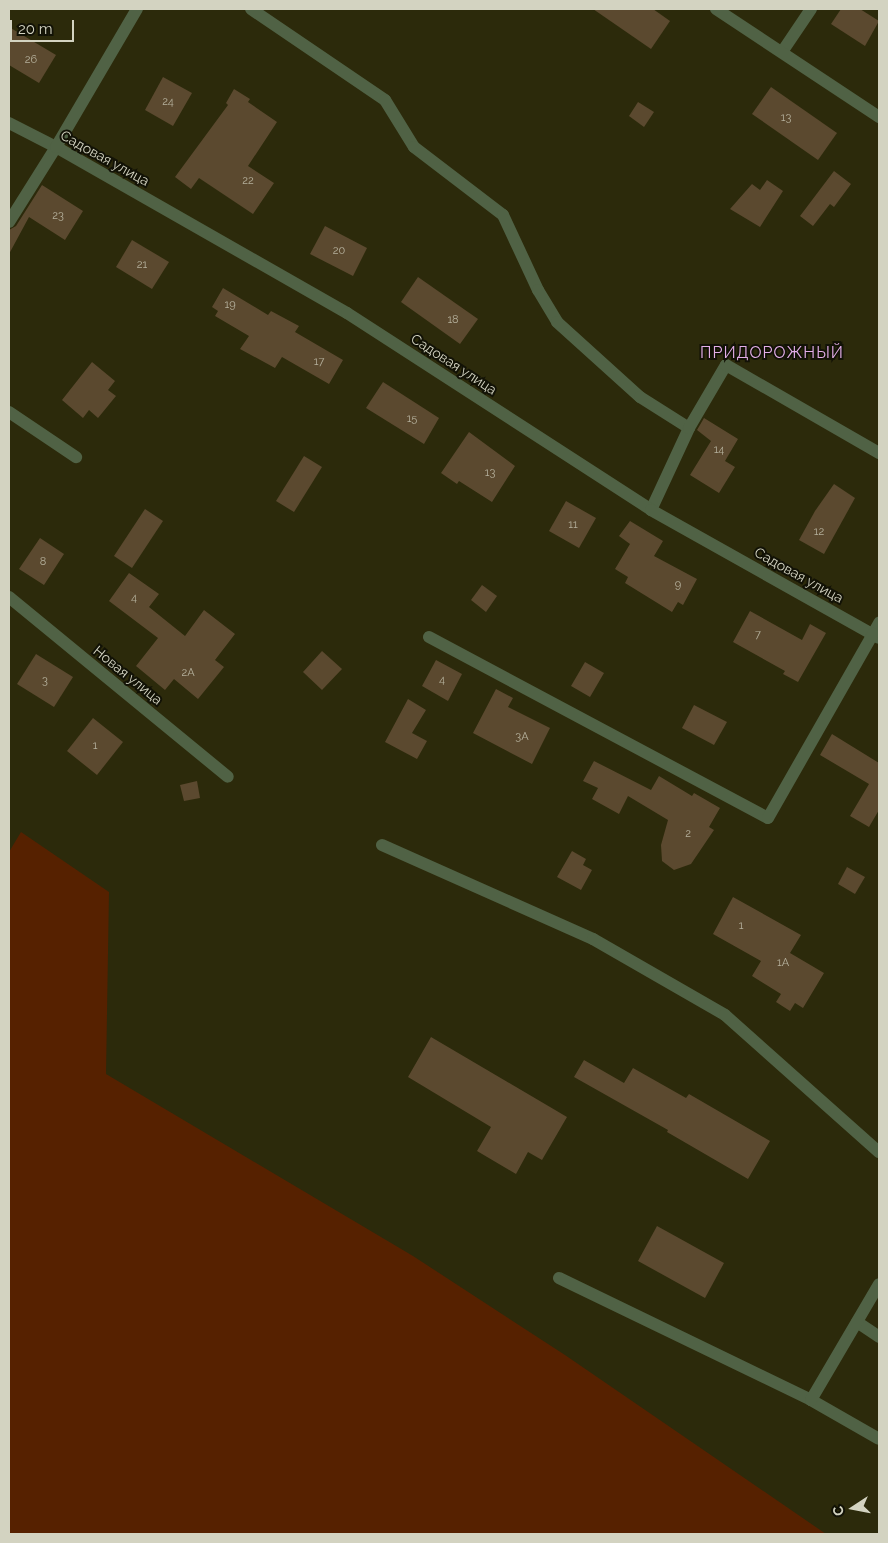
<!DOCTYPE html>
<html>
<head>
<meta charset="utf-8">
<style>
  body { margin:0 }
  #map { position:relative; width:888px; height:1543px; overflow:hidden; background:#2c2a0b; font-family:Raleway,sans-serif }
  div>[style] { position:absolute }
  .green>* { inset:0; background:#562100 }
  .building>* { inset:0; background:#5b492f }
  .lane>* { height:12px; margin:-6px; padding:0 6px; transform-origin:6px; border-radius:6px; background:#506245 }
  .street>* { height:12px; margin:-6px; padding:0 6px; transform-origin:6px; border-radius:6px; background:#506245 }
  span { translate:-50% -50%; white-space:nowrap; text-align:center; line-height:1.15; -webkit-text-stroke:4px #121206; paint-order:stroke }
  .number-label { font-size:11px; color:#b5b09c }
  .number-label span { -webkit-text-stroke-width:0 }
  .street-label { font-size:14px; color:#d3d3c1 }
  .quarter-label { font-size:16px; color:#e4aee9; letter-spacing:1px }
  .frame { position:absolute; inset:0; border:10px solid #d3d3c1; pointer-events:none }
  .north { position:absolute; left:828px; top:1483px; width:50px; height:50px; -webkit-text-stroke:4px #121206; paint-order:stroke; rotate:259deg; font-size:14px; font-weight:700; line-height:20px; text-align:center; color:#d3d3c1 }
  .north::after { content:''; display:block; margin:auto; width:18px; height:22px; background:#d3d3c1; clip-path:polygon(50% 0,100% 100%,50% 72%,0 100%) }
  .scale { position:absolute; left:10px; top:20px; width:64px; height:22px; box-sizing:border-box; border:2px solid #d3d3c1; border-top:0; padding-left:6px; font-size:15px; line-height:18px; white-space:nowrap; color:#d3d3c1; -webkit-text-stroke:4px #121206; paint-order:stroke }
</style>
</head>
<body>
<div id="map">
  <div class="green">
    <div style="clip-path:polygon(21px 832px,109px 892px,106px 1074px,413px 1256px,565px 1355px,826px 1534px,9px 1534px,9px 852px)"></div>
  </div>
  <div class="building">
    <div style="clip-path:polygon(593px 9px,653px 9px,670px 21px,651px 49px)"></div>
    <div style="clip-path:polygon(841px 9px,860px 9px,879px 21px,865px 46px,831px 24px)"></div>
    <div style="clip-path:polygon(9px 27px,56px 55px,39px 83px,9px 65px)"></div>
    <div style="clip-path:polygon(163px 77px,192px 93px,173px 126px,145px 110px)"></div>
    <div style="clip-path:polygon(771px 87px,837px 133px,818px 160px,752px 114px)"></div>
    <div style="clip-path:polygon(234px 89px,250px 99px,248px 102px,277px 122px,248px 166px,274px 183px,253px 214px,199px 178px,191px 189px,175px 177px,228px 105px,226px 103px)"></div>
    <div style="clip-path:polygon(638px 102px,654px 112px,644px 127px,629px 116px)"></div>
    <div style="clip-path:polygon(834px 171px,851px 184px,834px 207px,830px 204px,813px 226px,800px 216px)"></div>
    <div style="clip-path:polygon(767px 180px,783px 191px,760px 227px,730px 209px,752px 184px,760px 190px)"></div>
    <div style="clip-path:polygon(42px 185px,83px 211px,65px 240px,29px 217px,9px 254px,9px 230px,16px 226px)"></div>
    <div style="clip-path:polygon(325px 226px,367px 248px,353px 276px,310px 254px)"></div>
    <div style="clip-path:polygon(132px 240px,169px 262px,152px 289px,116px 267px)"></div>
    <div style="clip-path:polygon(418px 277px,478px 319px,460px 344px,401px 302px)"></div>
    <div style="clip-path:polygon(223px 288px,268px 315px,271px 311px,299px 326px,295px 332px,343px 360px,329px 384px,282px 357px,275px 368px,240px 349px,249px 336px,215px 316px,218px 311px,212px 307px)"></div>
    <div style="clip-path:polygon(92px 362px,115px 381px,108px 390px,116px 396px,98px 418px,89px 410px,83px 418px,62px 400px)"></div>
    <div style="clip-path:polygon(383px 382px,439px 418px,424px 444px,366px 408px)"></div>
    <div style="clip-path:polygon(704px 418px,738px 439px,725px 461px,735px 467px,719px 493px,690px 475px,711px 441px,697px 430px)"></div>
    <div style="clip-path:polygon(469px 432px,515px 466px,492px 502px,459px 481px,457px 484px,441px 473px)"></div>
    <div style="clip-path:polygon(304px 456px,322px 467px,294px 512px,276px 501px)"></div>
    <div style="clip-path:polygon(834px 484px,855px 498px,824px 554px,799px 540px,815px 511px)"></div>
    <div style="clip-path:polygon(566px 501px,596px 518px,579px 548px,549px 531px)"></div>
    <div style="clip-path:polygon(145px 509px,163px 521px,132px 568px,114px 556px)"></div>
    <div style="clip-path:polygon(630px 521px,663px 541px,654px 556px,697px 579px,683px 605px,678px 602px,672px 612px,625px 583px,628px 577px,615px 569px,630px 544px,619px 536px)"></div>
    <div style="clip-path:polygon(40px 538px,64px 554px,44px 585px,19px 569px)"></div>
    <div style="clip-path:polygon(129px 573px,159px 594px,149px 607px,185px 636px,204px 610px,235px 634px,215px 660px,224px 667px,198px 699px,174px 679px,165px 690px,136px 666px,158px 638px,109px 601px)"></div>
    <div style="clip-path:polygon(482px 585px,497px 596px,486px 612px,471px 600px)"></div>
    <div style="clip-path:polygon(750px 611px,802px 640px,810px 624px,826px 633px,798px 682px,783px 674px,785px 671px,733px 642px)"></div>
    <div style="clip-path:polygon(322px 651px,342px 669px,322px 690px,303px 672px)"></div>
    <div style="clip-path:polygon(36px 654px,73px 677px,54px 707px,17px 684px)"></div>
    <div style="clip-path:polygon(436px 660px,462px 674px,448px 701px,422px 686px)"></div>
    <div style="clip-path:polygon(585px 662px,604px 673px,590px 697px,571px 686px)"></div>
    <div style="clip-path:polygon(496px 689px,513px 698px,508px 707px,550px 728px,532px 764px,473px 733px)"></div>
    <div style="clip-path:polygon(408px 699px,426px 710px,412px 733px,427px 741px,417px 759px,385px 742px)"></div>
    <div style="clip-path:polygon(694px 705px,727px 722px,714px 745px,682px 728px)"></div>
    <div style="clip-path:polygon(93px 718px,123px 742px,97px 775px,67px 751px)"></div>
    <div style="clip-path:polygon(832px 734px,879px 763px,879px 810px,869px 827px,850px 816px,869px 784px,820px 755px)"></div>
    <div style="clip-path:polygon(594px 761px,651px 790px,659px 776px,692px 796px,694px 793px,720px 808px,709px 827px,714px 830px,691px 864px,674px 870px,662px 861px,661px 845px,668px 820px,628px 796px,619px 814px,592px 799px,598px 788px,583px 781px)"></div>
    <div style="clip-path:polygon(197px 781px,200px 798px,184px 801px,180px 785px)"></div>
    <div style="clip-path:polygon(572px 851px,586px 859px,583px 865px,592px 870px,581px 890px,557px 877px)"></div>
    <div style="clip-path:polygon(847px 867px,865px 877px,855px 894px,838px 884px)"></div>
    <div style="clip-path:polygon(733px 897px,801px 935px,790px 953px,824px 973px,803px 1008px,795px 1003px,790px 1011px,776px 1002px,781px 994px,752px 976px,761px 961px,713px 934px)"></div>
    <div style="clip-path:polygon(431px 1037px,567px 1117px,542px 1160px,528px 1152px,516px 1174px,477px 1151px,491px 1127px,408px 1077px)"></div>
    <div style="clip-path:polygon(584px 1060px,624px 1083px,633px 1068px,686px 1098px,689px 1094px,770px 1141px,748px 1179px,667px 1132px,668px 1130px,574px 1077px)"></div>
    <div style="clip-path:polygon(657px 1226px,724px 1263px,705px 1298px,638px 1261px)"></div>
  </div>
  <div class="lane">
    <div style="left:251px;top:9px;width:162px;rotate:34.2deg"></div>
    <div style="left:385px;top:100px;width:55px;rotate:58.3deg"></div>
    <div style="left:414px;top:147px;width:112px;rotate:37.4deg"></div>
    <div style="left:503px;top:215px;width:83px;rotate:65deg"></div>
    <div style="left:538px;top:290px;width:37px;rotate:59deg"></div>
    <div style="left:557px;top:322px;width:112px;rotate:42.1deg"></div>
    <div style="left:640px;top:397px;width:58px;rotate:32.3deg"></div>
    <div style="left:782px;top:52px;width:52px;rotate:-56deg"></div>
    <div style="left:651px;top:510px;width:90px;rotate:-65.1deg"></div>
    <div style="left:689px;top:428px;width:73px;rotate:-59.6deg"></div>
    <div style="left:726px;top:365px;width:177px;rotate:29.9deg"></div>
    <div style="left:873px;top:634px;width:13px;rotate:-61deg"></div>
    <div style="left:382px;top:845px;width:231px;rotate:24deg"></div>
    <div style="left:593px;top:939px;width:152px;rotate:29.9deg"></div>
    <div style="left:725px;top:1015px;width:206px;rotate:41.7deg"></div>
    <div style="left:559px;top:1278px;width:280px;rotate:25.8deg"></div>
    <div style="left:811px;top:1400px;width:78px;rotate:29.8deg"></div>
    <div style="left:857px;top:1322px;width:27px;rotate:34deg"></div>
    <div style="left:811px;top:1400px;width:134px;rotate:-59.6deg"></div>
  </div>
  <div class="street">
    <div style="left:716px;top:9px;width:196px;rotate:33.5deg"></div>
    <div style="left:9px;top:123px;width:53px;rotate:27.1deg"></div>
    <div style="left:56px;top:147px;width:335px;rotate:29.7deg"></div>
    <div style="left:347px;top:313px;width:362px;rotate:32.9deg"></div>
    <div style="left:651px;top:510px;width:261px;rotate:29.3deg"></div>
    <div style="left:9px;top:222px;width:89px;rotate:-57.9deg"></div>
    <div style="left:56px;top:147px;width:160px;rotate:-59.6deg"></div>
    <div style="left:9px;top:412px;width:81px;rotate:33.9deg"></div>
    <div style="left:9px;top:597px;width:283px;rotate:39.4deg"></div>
    <div style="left:429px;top:637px;width:384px;rotate:28.1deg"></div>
    <div style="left:768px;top:818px;width:212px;rotate:-60.3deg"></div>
  </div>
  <div class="number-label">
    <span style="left:31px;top:60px">26</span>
    <span style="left:168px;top:102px">24</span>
    <span style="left:786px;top:118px">13</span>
    <span style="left:248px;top:181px">22</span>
    <span style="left:58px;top:216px">23</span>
    <span style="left:339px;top:251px">20</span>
    <span style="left:142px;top:265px">21</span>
    <span style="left:230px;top:305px">19</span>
    <span style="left:453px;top:320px">18</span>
    <span style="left:319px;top:362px">17</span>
    <span style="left:412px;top:419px">15</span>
    <span style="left:719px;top:450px">14</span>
    <span style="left:490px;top:473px">13</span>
    <span style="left:573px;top:525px">11</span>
    <span style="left:819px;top:532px">12</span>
    <span style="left:43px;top:562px">8</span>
    <span style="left:678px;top:585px">9</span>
    <span style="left:134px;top:598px">4</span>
    <span style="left:758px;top:635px">7</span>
    <span style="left:188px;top:673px">2А</span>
    <span style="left:442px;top:680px">4</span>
    <span style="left:45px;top:681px">3</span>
    <span style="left:522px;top:737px">3А</span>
    <span style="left:95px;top:746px">1</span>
    <span style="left:688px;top:834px">2</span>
    <span style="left:741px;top:926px">1</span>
    <span style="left:783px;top:963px">1А</span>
  </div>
  <div class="street-label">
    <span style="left:105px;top:158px;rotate:29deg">Садовая улица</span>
    <span style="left:454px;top:364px;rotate:33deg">Садовая улица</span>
    <span style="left:799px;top:575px;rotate:29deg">Садовая улица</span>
    <span style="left:128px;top:675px;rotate:39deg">Новая улица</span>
  </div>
  <div class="quarter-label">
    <span style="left:772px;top:353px">ПРИДОРОЖНЫЙ</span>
  </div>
  <div class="frame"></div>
  <div class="north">С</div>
  <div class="scale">20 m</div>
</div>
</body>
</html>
